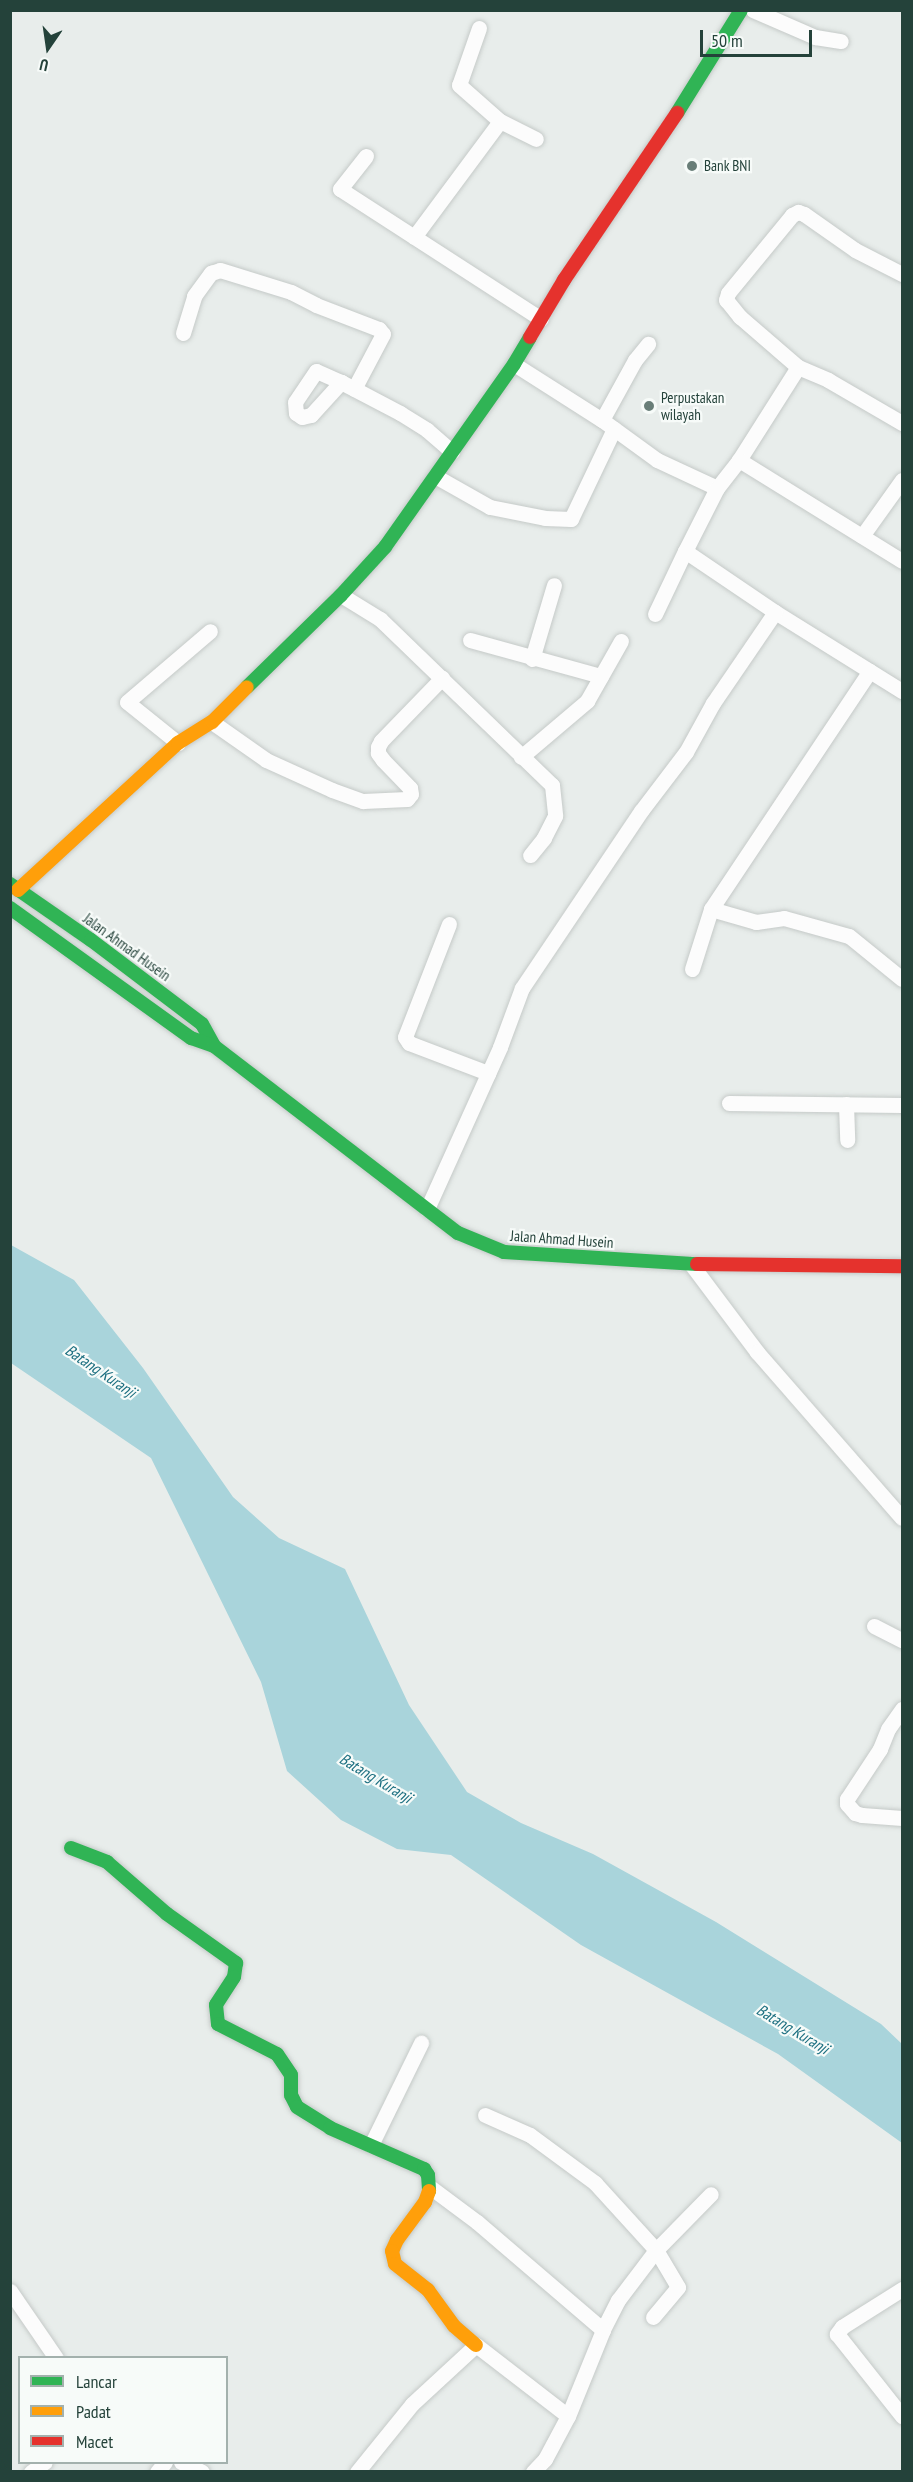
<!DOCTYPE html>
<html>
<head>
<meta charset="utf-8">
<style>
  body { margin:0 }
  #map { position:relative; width:913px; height:2482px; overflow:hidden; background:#e8edeb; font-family:"PT Sans Narrow",sans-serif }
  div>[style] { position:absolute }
  .water>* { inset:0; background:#a9d4db }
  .roads { filter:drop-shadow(0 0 2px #c5cac8) drop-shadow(0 0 2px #c5cac8) }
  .street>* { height:15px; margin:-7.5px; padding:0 7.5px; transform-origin:7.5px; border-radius:7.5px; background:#fcfcfc }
  .fast>* { height:14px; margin:-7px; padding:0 7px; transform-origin:7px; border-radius:7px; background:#30b455 }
  .slow>* { height:14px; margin:-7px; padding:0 7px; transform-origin:7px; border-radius:7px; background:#ff9f0a }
  .jam>* { height:14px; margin:-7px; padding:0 7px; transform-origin:7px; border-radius:7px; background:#e5322d }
  .dots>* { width:16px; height:16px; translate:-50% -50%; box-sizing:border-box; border:3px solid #f7fbf9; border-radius:50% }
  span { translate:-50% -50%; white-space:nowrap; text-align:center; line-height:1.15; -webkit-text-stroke:4.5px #f7fbf9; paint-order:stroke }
  .poi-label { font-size:15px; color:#24423a }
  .left { translate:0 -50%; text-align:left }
  .street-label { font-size:15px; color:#24423a }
  .water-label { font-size:16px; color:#1c6f80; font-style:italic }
  .frame { position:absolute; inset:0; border:12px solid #24423a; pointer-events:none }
  .legend { position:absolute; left:18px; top:2356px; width:210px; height:108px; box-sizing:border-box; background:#f7fbf9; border:2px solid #a3b1ad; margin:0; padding:8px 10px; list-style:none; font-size:18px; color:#24423a }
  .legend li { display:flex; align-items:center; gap:12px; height:30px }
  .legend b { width:30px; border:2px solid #a3b1ad }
  .north { position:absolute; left:18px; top:18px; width:60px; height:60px; -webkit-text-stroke:4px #f7fbf9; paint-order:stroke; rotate:193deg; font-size:16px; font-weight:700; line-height:24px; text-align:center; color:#24423a }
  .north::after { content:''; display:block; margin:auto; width:21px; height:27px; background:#24423a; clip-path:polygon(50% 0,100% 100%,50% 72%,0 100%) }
  .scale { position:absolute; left:700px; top:30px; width:112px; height:27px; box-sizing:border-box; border:3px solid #24423a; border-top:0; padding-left:8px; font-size:18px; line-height:21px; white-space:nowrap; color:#24423a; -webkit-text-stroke:4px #f7fbf9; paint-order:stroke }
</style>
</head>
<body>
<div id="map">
  <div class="water">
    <div style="clip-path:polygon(11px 1245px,74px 1280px,143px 1368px,233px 1497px,279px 1538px,345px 1569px,409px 1705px,467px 1792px,521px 1823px,593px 1854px,716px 1922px,881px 2024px,902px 2044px,902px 2143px,778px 2054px,581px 1945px,451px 1855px,397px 1849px,341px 1820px,287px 1771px,261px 1682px,151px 1458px,11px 1363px)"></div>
  </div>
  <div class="roads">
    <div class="street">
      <div style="left:753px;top:10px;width:68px;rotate:23.5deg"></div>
      <div style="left:815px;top:37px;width:26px;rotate:9deg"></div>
      <div style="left:479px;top:28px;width:60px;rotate:109.3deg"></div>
      <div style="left:459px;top:85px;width:55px;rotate:41.3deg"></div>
      <div style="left:500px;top:121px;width:40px;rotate:26.6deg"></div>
      <div style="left:366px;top:156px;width:42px;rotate:128.2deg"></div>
      <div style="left:340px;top:189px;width:239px;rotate:32.9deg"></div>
      <div style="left:414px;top:237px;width:144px;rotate:-53.4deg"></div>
      <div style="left:183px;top:333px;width:39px;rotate:-73deg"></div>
      <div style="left:194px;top:296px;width:29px;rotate:-54deg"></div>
      <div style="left:211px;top:273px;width:9px;rotate:-18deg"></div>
      <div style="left:220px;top:270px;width:74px;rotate:17.2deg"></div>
      <div style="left:291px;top:292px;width:28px;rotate:27deg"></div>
      <div style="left:316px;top:305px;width:67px;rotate:20.9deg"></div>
      <div style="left:379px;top:329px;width:6px;rotate:51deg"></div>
      <div style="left:383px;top:334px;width:62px;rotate:117.8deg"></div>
      <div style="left:514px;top:364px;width:104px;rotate:32.5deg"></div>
      <div style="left:602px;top:420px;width:68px;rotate:36deg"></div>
      <div style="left:657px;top:460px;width:66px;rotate:25deg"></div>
      <div style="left:798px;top:367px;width:77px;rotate:-139.2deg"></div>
      <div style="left:740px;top:317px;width:22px;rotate:-129deg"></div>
      <div style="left:726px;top:300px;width:7px;rotate:-74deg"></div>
      <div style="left:728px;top:293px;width:101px;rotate:-50.6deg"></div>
      <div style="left:792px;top:215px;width:7px;rotate:-27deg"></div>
      <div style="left:798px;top:212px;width:6px;rotate:18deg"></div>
      <div style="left:804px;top:214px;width:62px;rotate:35.2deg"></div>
      <div style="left:855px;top:250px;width:53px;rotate:27.1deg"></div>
      <div style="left:341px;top:382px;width:27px;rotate:-156deg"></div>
      <div style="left:316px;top:371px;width:37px;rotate:124deg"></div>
      <div style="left:295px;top:402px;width:11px;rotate:85deg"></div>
      <div style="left:296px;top:413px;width:7px;rotate:34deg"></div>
      <div style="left:302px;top:417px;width:9px;rotate:-13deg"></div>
      <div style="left:311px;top:415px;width:45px;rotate:-47.7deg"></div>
      <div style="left:341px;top:382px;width:67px;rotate:27.7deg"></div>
      <div style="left:400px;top:413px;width:32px;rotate:32deg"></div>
      <div style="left:427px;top:430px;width:33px;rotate:41deg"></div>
      <div style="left:602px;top:420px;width:68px;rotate:-61.2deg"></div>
      <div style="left:635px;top:360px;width:21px;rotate:-51deg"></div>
      <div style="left:739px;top:460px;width:110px;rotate:-57.6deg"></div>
      <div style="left:798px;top:367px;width:33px;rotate:23deg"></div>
      <div style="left:828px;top:380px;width:86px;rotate:30.2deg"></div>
      <div style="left:435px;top:476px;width:63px;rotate:29.4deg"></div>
      <div style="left:490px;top:507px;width:56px;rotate:11.3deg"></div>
      <div style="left:545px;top:518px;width:26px;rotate:2deg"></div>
      <div style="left:571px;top:519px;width:100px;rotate:-64.5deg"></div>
      <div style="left:862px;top:536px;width:69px;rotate:-54.5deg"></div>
      <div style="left:902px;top:561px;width:192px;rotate:-148.2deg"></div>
      <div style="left:739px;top:460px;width:36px;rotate:128deg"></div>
      <div style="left:717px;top:488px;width:71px;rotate:116.9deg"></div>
      <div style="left:685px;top:551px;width:109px;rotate:34.1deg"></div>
      <div style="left:775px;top:612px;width:150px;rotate:31.9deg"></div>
      <div style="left:341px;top:595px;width:46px;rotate:31.6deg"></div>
      <div style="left:380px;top:619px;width:239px;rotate:44deg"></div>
      <div style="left:552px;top:785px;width:31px;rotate:84deg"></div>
      <div style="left:555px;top:816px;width:25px;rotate:117deg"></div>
      <div style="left:544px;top:838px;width:22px;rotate:129deg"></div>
      <div style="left:655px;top:614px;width:70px;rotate:-64.5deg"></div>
      <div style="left:470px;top:640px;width:136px;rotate:15.4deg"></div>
      <div style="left:532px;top:659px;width:77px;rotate:-73.4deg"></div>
      <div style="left:212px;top:722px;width:66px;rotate:35.1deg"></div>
      <div style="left:266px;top:760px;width:72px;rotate:24.4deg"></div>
      <div style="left:332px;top:790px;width:33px;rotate:20deg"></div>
      <div style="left:363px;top:801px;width:44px;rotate:-2.6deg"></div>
      <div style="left:407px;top:799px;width:6px;rotate:-51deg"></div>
      <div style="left:411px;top:794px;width:6px;rotate:-99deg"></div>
      <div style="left:410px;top:788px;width:39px;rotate:-134deg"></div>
      <div style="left:383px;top:760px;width:9px;rotate:-126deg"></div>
      <div style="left:378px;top:753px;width:6px;rotate:-90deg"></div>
      <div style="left:378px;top:747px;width:7px;rotate:-63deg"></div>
      <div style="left:381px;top:741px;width:88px;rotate:-45.9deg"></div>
      <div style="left:178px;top:743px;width:65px;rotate:-141.2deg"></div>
      <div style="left:127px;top:702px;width:109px;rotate:-40.5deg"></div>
      <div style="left:521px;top:757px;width:87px;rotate:-40.3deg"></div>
      <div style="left:587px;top:701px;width:69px;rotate:-60.5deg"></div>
      <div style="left:711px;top:909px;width:47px;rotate:16.1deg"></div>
      <div style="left:756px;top:922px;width:28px;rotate:-8deg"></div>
      <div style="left:784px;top:918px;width:67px;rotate:15.5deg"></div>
      <div style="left:849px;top:936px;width:68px;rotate:39.1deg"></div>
      <div style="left:449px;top:924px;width:121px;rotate:111.3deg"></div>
      <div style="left:405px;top:1037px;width:7px;rotate:56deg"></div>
      <div style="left:409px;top:1043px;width:85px;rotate:20.8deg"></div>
      <div style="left:692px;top:969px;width:63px;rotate:-72.4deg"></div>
      <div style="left:711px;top:909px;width:286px;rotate:-56.3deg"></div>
      <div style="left:729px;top:1103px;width:173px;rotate:0.7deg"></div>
      <div style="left:846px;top:1104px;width:36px;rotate:88deg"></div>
      <div style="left:427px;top:1209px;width:178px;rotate:-65.7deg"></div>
      <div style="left:500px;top:1047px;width:63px;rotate:-69.6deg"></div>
      <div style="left:522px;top:988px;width:213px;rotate:-56.1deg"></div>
      <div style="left:641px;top:811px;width:74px;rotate:-52.7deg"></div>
      <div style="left:686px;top:752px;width:56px;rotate:-61.1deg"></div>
      <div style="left:713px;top:703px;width:110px;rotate:-55.7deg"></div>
      <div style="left:691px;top:1264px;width:110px;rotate:53.1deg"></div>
      <div style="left:757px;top:1352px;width:220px;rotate:48.9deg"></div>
      <div style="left:874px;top:1626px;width:31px;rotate:27deg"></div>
      <div style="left:902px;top:1709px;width:24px;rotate:125deg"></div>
      <div style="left:888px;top:1729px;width:22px;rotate:112deg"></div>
      <div style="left:880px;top:1749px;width:60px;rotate:123.4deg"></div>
      <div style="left:847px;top:1799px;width:5px;rotate:90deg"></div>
      <div style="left:847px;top:1804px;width:12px;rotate:48deg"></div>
      <div style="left:855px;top:1813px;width:7px;rotate:16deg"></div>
      <div style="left:862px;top:1815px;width:40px;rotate:4.3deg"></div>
      <div style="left:485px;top:2115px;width:49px;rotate:24deg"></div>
      <div style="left:530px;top:2135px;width:81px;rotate:36.4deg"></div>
      <div style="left:595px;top:2183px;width:91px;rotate:47.7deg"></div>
      <div style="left:656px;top:2250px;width:63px;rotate:127.2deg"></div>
      <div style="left:618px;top:2300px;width:34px;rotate:117deg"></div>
      <div style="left:603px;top:2330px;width:93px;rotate:112.1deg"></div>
      <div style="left:568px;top:2416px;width:49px;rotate:118.1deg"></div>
      <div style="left:545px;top:2459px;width:18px;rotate:133deg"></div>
      <div style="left:371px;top:2145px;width:114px;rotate:-63.9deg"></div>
      <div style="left:430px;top:2187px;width:59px;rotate:36.7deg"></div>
      <div style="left:477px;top:2222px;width:166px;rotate:40.6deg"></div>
      <div style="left:902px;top:2289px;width:71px;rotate:147.7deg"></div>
      <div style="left:842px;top:2327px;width:9px;rotate:126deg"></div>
      <div style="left:837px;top:2334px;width:105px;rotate:51.6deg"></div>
      <div style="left:10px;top:2291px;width:81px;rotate:55.5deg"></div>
      <div style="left:653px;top:2317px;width:39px;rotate:-50deg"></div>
      <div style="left:678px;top:2287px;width:43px;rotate:-120.7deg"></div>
      <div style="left:656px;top:2250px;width:78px;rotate:-45.5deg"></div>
      <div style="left:181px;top:2462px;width:23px;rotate:25deg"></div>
      <div style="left:31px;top:2472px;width:17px;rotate:-36deg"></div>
      <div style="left:157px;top:2472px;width:13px;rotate:-51deg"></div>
      <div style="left:357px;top:2472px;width:87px;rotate:-51deg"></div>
      <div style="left:412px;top:2404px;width:87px;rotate:-42.7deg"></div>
      <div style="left:476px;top:2345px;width:116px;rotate:37.7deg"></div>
    </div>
    <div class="fast">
      <div style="left:677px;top:113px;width:121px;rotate:-58.1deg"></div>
      <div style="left:247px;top:687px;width:132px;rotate:-44.4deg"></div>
      <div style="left:341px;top:595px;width:65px;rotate:-47.5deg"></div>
      <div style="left:385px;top:547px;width:224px;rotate:-54.8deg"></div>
      <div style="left:514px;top:364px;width:31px;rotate:-59deg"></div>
      <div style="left:10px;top:884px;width:98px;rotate:34.7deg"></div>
      <div style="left:91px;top:940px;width:139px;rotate:37.1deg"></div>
      <div style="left:202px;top:1024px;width:25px;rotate:61deg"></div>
      <div style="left:10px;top:908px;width:223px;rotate:35.7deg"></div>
      <div style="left:191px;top:1038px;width:24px;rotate:19deg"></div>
      <div style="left:214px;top:1046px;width:307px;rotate:37.5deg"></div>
      <div style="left:458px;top:1233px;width:50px;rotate:22.4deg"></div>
      <div style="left:504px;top:1252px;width:193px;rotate:3.6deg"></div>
      <div style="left:71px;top:1848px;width:39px;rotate:21deg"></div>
      <div style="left:107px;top:1862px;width:79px;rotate:40.9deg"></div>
      <div style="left:167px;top:1914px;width:85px;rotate:35.4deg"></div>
      <div style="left:236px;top:1963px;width:14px;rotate:98deg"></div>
      <div style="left:234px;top:1977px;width:33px;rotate:123deg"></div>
      <div style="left:216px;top:2005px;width:19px;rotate:84deg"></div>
      <div style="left:218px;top:2024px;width:66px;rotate:27deg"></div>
      <div style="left:277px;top:2054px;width:25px;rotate:56deg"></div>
      <div style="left:291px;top:2075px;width:20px;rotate:90deg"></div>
      <div style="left:291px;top:2095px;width:13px;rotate:63deg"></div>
      <div style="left:297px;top:2107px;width:39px;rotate:32deg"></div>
      <div style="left:330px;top:2128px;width:103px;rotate:23.6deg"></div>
      <div style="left:424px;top:2169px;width:7px;rotate:56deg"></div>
      <div style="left:428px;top:2175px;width:16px;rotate:86deg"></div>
    </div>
    <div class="slow">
      <div style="left:18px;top:890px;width:217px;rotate:-42.6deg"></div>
      <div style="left:178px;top:743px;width:40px;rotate:-32deg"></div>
      <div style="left:212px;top:722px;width:49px;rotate:-45deg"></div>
      <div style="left:429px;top:2191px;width:12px;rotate:110deg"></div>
      <div style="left:425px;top:2202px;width:47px;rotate:126.4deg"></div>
      <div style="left:397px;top:2240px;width:12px;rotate:114deg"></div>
      <div style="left:392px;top:2251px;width:13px;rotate:77deg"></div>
      <div style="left:395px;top:2264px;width:42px;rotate:38.2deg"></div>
      <div style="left:428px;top:2290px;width:44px;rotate:54.2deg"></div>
      <div style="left:454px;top:2326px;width:29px;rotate:41deg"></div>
    </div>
    <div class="jam">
      <div style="left:530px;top:337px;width:66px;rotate:-59.2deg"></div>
      <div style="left:564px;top:280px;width:202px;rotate:-55.9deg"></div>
      <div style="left:697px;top:1264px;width:205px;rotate:0.6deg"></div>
    </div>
  </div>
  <div class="dots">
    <div style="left:692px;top:166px;background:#697e78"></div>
    <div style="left:649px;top:406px;background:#697e78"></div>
  </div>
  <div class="poi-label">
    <span class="left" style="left:704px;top:166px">Bank BNI</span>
    <span class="left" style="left:661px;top:406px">Perpustakan<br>wilayah</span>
  </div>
  <div class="street-label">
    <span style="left:127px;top:947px;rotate:36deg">Jalan Ahmad Husein</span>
    <span style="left:562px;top:1239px;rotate:4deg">Jalan Ahmad Husein</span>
  </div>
  <div class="water-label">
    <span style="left:101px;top:1371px;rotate:34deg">Batang Kuranji</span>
    <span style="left:376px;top:1778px;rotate:31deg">Batang Kuranji</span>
    <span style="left:793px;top:2029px;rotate:31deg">Batang Kuranji</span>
  </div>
  <div class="frame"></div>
  <ul class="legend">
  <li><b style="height:8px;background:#30b455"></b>Lancar</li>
  <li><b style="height:8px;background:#ff9f0a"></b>Padat</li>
  <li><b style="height:8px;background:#e5322d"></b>Macet</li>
  </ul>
  <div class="north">U</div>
  <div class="scale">50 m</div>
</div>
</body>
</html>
